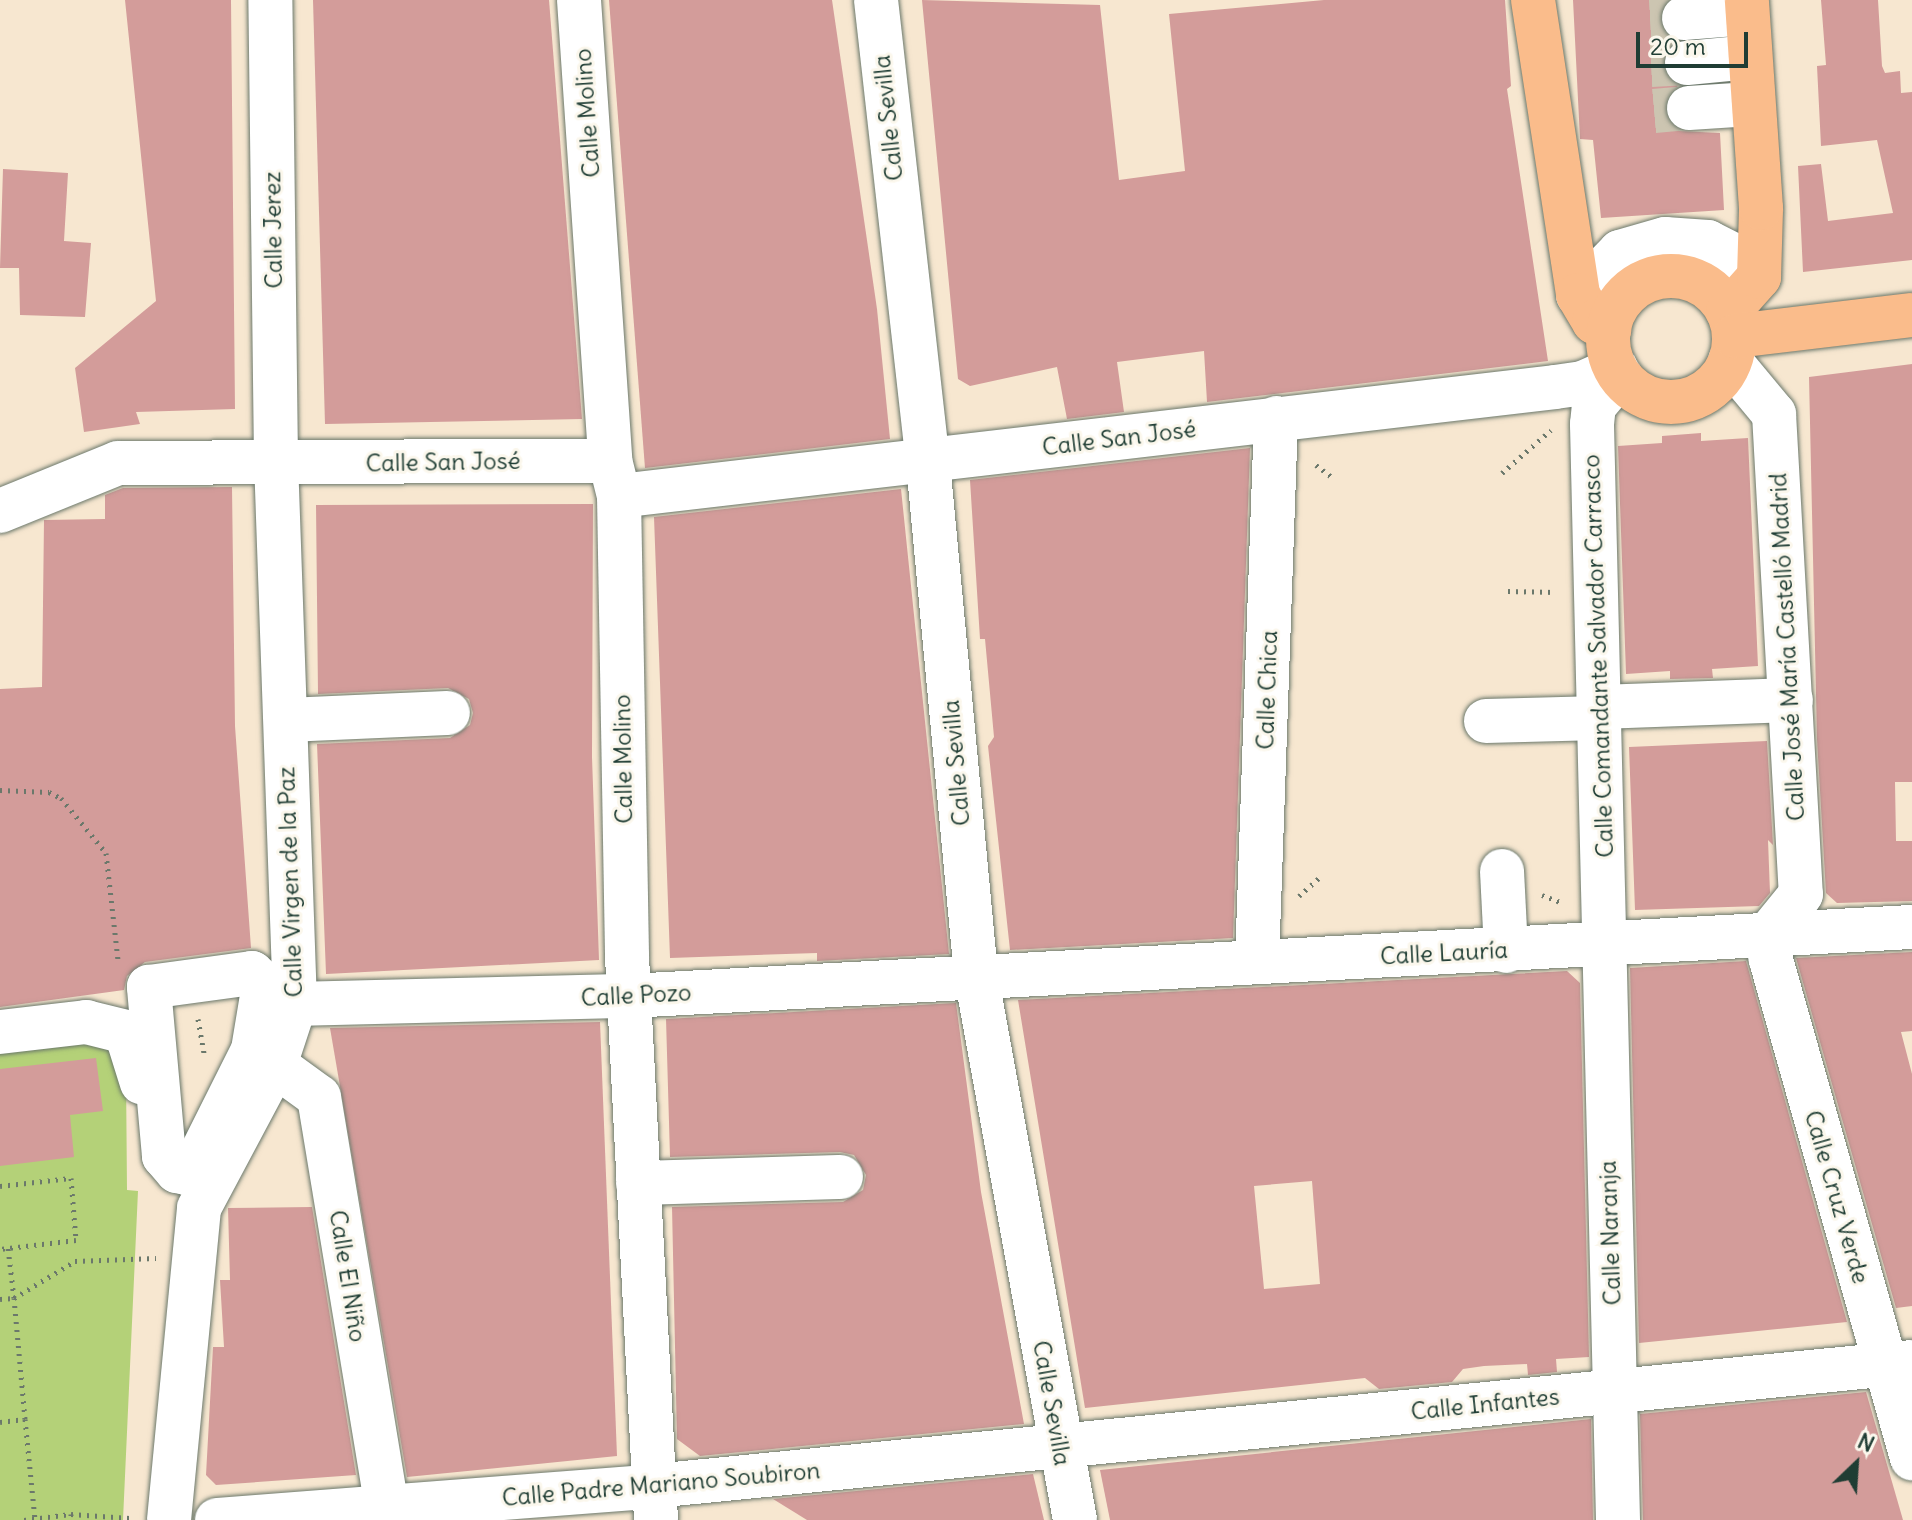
<!DOCTYPE html>
<html>
<head>
<meta charset="utf-8">
<style>
  body { margin:0 }
  #map { position:relative; width:1912px; height:1520px; overflow:hidden; background:#f7e7d0; font-family:Delius,sans-serif }
  div>[style] { position:absolute }
  .green>* { inset:0; background:#b4d178 }
  .building>* { inset:0; background:#d39c9a }
  .minor-tunnel>* { height:44px; margin-top:-22px; transform-origin:0; background:repeating-linear-gradient(90deg,#ccc5b1 0 44px,transparent 0 66px) }
  .path>* { height:5px; margin-top:-2.5px; transform-origin:0; background:repeating-linear-gradient(90deg,#6b786b 0 2px,transparent 0 8px) }
  .roads { filter:drop-shadow(0 0 2px #6b786b) drop-shadow(0 0 2px #6b786b) }
  .minor>* { height:44px; margin:-22px; padding:0 22px; transform-origin:22px; border-radius:22px; background:#fff }
  .major>* { height:44px; margin:-22px; padding:0 22px; transform-origin:22px; border-radius:22px; background:#fabc8b }
  .major>.ring { margin:-22px; padding:0; box-sizing:content-box; background:none; border:44px solid #fabc8b; border-radius:50% }
  span { translate:-50% -50%; white-space:nowrap; text-align:center; line-height:1.15; -webkit-text-stroke:6px #fbf7ec; paint-order:stroke }
  .street-label { font-size:24px; color:#1f3d34 }
  .north { position:absolute; left:1816px; top:1424px; width:80px; height:80px; -webkit-text-stroke:6px #fbf7ec; paint-order:stroke; rotate:25deg; font-size:22px; font-weight:700; line-height:32px; text-align:center; color:#1f3d34 }
  .north::after { content:''; display:block; margin:auto; width:28px; height:36px; background:#1f3d34; clip-path:polygon(50% 0,100% 100%,50% 72%,0 100%) }
  .scale { position:absolute; left:1636px; top:32px; width:112px; height:36px; box-sizing:border-box; border:4px solid #1f3d34; border-top:0; padding-left:10px; font-size:24px; line-height:28px; white-space:nowrap; color:#1f3d34; -webkit-text-stroke:6px #fbf7ec; paint-order:stroke }
</style>
</head>
<body>
<div id="map">
  <div class="green">
    <div style="clip-path:polygon(90px 1041px,114px 1052px,126px 1074px,127px 1190px,138px 1191px,123px 1520px,0 1520px,0 1050px)"></div>
  </div>
  <div class="building">
    <div style="clip-path:polygon(125px 0,231px 0,235px 409px,136px 412px,140px 424px,84px 432px,75px 368px,156px 301px)"></div>
    <div style="clip-path:polygon(313px 0,549px 0,582px 419px,325px 424px)"></div>
    <div style="clip-path:polygon(609px 0,832px 0,877px 309px,890px 439px,645px 468px)"></div>
    <div style="clip-path:polygon(922px 0,1100px 5px,1119px 180px,1185px 171px,1169px 14px,1324px 0,1505px 0,1511px 86px,1507px 89px,1548px 361px,1207px 402px,1204px 351px,1117px 362px,1124px 412px,1067px 419px,1057px 367px,970px 386px,958px 379px)"></div>
    <div style="clip-path:polygon(1573px 0,1667px 0,1659px 21px,1664px 33px,1676px 41px,1665px 52px,1662px 66px,1678px 86px,1667px 96px,1664px 110px,1679px 131px,1720px 133px,1724px 210px,1601px 218px,1593px 140px,1580px 139px)"></div>
    <div style="clip-path:polygon(1821px 0,1878px 0,1882px 66px,1885px 73px,1900px 71px,1901px 93px,1912px 92px,1912px 260px,1803px 272px,1798px 166px,1821px 164px,1828px 221px,1893px 213px,1877px 140px,1821px 146px,1817px 66px,1826px 65px)"></div>
    <div style="clip-path:polygon(3px 169px,68px 173px,64px 241px,91px 243px,85px 317px,20px 315px,19px 268px,0 268px)"></div>
    <div style="clip-path:polygon(1912px 364px,1912px 782px,1895px 782px,1896px 841px,1912px 841px,1912px 901px,1837px 903px,1826px 893px,1817px 739px,1809px 377px)"></div>
    <div style="clip-path:polygon(1701px 433px,1701px 441px,1748px 438px,1758px 666px,1712px 669px,1713px 678px,1670px 679px,1670px 671px,1626px 674px,1618px 446px,1662px 443px,1662px 436px)"></div>
    <div style="clip-path:polygon(1250px 448px,1233px 938px,1010px 950px,988px 746px,994px 737px,985px 639px,980px 639px,970px 480px)"></div>
    <div style="clip-path:polygon(232px 487px,235px 726px,251px 948px,145px 962px,127px 976px,124px 990px,0 1007px,0 689px,42px 687px,44px 520px,105px 519px,105px 495px,123px 488px)"></div>
    <div style="clip-path:polygon(901px 489px,949px 954px,817px 961px,817px 953px,670px 958px,654px 517px)"></div>
    <div style="clip-path:polygon(593px 504px,592px 757px,599px 960px,326px 974px,317px 744px,450px 738px,470px 725px,473px 713px,469px 699px,448px 688px,318px 694px,316px 505px)"></div>
    <div style="clip-path:polygon(1767px 741px,1773px 845px,1768px 840px,1770px 893px,1759px 906px,1635px 910px,1629px 747px)"></div>
    <div style="clip-path:polygon(1912px 952px,1912px 1031px,1901px 1032px,1912px 1074px,1912px 1306px,1896px 1308px,1796px 958px)"></div>
    <div style="clip-path:polygon(1746px 961px,1847px 1322px,1639px 1343px,1630px 968px)"></div>
    <div style="clip-path:polygon(evenodd,1567px 971px,1580px 983px,1589px 1357px,1556px 1359px,1557px 1372px,1528px 1375px,1527px 1364px,1484px 1366px,1463px 1369px,1452px 1382px,1379px 1389px,1365px 1378px,1085px 1408px,1018px 1000px,1567px 971px,1312px 1181px,1320px 1284px,1264px 1289px,1254px 1186px,1312px 1181px)"></div>
    <div style="clip-path:polygon(956px 1003px,981px 1192px,1024px 1424px,700px 1456px,677px 1439px,672px 1207px,843px 1202px,863px 1190px,866px 1175px,854px 1155px,840px 1152px,670px 1157px,666px 1019px)"></div>
    <div style="clip-path:polygon(600px 1022px,617px 1456px,407px 1477px,330px 1028px)"></div>
    <div style="clip-path:polygon(96px 1058px,103px 1111px,70px 1115px,74px 1157px,0 1166px,0 1069px)"></div>
    <div style="clip-path:polygon(312px 1207px,356px 1475px,216px 1485px,206px 1475px,213px 1347px,224px 1347px,220px 1280px,230px 1280px,228px 1208px)"></div>
    <div style="clip-path:polygon(1866px 1392px,1903px 1520px,1643px 1520px,1640px 1414px)"></div>
    <div style="clip-path:polygon(1591px 1419px,1593px 1520px,1110px 1520px,1100px 1470px)"></div>
    <div style="clip-path:polygon(1033px 1474px,1044px 1520px,807px 1520px,773px 1499px)"></div>
  </div>
  <div class="minor-tunnel">
    <div style="left:1650px;top:20px;width:34px;rotate:-3deg"></div>
    <div style="left:1651px;top:65px;width:36px;rotate:-3deg"></div>
    <div style="left:1654px;top:111px;width:35px;rotate:-5deg"></div>
  </div>
  <div class="path">
    <div style="left:1316px;top:465px;width:21px;rotate:37deg"></div>
    <div style="left:1502px;top:473px;width:65px;rotate:-41.3deg"></div>
    <div style="left:1508px;top:591px;width:47px;rotate:1.2deg"></div>
    <div style="left:0;top:790px;width:49px;rotate:2.3deg"></div>
    <div style="left:49px;top:792px;width:13px;rotate:27deg"></div>
    <div style="left:61px;top:798px;width:71px;rotate:50.7deg"></div>
    <div style="left:106px;top:853px;width:108px;rotate:83.6deg"></div>
    <div style="left:1542px;top:895px;width:22px;rotate:21deg"></div>
    <div style="left:1299px;top:896px;width:27px;rotate:-42deg"></div>
    <div style="left:198px;top:1019px;width:35px;rotate:80deg"></div>
    <div style="left:0;top:1186px;width:71px;rotate:-6.4deg"></div>
    <div style="left:71px;top:1178px;width:62px;rotate:85.4deg"></div>
    <div style="left:76px;top:1240px;width:77px;rotate:173.2deg"></div>
    <div style="left:0;top:1299px;width:14px;rotate:-4deg"></div>
    <div style="left:14px;top:1298px;width:50px;rotate:-96.8deg"></div>
    <div style="left:25px;top:1419px;width:100px;rotate:84.3deg"></div>
    <div style="left:0;top:1422px;width:25px;rotate:-7deg"></div>
    <div style="left:25px;top:1419px;width:121px;rotate:-95.2deg"></div>
    <div style="left:14px;top:1298px;width:71px;rotate:-31.2deg"></div>
    <div style="left:75px;top:1261px;width:81px;rotate:-2.1deg"></div>
    <div style="left:71px;top:1514px;width:59px;rotate:3.9deg"></div>
    <div style="left:24px;top:1520px;width:47px;rotate:-7.3deg"></div>
    <div style="left:71px;top:1514px;width:6px;rotate:90deg"></div>
  </div>
  <div class="roads">
    <div class="minor">
      <div style="left:579px;top:0;width:461px;rotate:86.1deg"></div>
      <div style="left:610px;top:460px;width:37px;rotate:76deg"></div>
      <div style="left:619px;top:496px;width:461px;rotate:89deg"></div>
      <div style="left:627px;top:957px;width:564px;rotate:87.05deg"></div>
      <div style="left:876px;top:0;width:466px;rotate:83.6deg"></div>
      <div style="left:928px;top:463px;width:514px;rotate:84.64deg"></div>
      <div style="left:976px;top:975px;width:554px;rotate:79.7deg"></div>
      <div style="left:1684px;top:18px;width:63px;rotate:-4.5deg"></div>
      <div style="left:1687px;top:63px;width:62px;rotate:-5.5deg"></div>
      <div style="left:1689px;top:108px;width:62px;rotate:-3.7deg"></div>
      <div style="left:1578px;top:295px;width:60px;rotate:-45.7deg"></div>
      <div style="left:1620px;top:252px;width:47px;rotate:-16.1deg"></div>
      <div style="left:1665px;top:239px;width:43px;rotate:4deg"></div>
      <div style="left:1708px;top:242px;width:37px;rotate:27deg"></div>
      <div style="left:1741px;top:259px;width:25px;rotate:45deg"></div>
      <div style="left:1730px;top:361px;width:69px;rotate:50.3deg"></div>
      <div style="left:1774px;top:414px;width:481px;rotate:86.8deg"></div>
      <div style="left:1801px;top:894px;width:54px;rotate:129deg"></div>
      <div style="left:1767px;top:936px;width:24px;rotate:81deg"></div>
      <div style="left:1771px;top:960px;width:518px;rotate:74.19deg"></div>
      <div style="left:619px;top:496px;width:942px;rotate:-6.64deg"></div>
      <div style="left:1555px;top:387px;width:28px;rotate:-8deg"></div>
      <div style="left:1583px;top:383px;width:36px;rotate:-24deg"></div>
      <div style="left:0;top:511px;width:127px;rotate:-22.1deg"></div>
      <div style="left:118px;top:463px;width:492px;rotate:-0.3deg"></div>
      <div style="left:1600px;top:707px;width:191px;rotate:-2.1deg"></div>
      <div style="left:286px;top:720px;width:162px;rotate:-2.5deg"></div>
      <div style="left:1486px;top:721px;width:114px;rotate:-1.5deg"></div>
      <div style="left:1502px;top:871px;width:80px;rotate:87.1deg"></div>
      <div style="left:1257px;top:962px;width:544px;rotate:-88deg"></div>
      <div style="left:252px;top:973px;width:16px;rotate:43deg"></div>
      <div style="left:264px;top:984px;width:67px;rotate:99.5deg"></div>
      <div style="left:253px;top:1050px;width:130px;rotate:116.6deg"></div>
      <div style="left:195px;top:1166px;width:11px;rotate:139deg"></div>
      <div style="left:187px;top:1173px;width:10px;rotate:-169deg"></div>
      <div style="left:177px;top:1171px;width:20px;rotate:-131deg"></div>
      <div style="left:164px;top:1156px;width:170px;rotate:-95.1deg"></div>
      <div style="left:149px;top:987px;width:104px;rotate:-7.7deg"></div>
      <div style="left:295px;top:1004px;width:334px;rotate:-1.4deg"></div>
      <div style="left:629px;top:996px;width:1285px;rotate:-3.08deg"></div>
      <div style="left:0;top:1032px;width:87px;rotate:-6.6deg"></div>
      <div style="left:86px;top:1022px;width:41px;rotate:14deg"></div>
      <div style="left:126px;top:1032px;width:53px;rotate:72.6deg"></div>
      <div style="left:275px;top:1065px;width:54px;rotate:36deg"></div>
      <div style="left:319px;top:1097px;width:418px;rotate:80.6deg"></div>
      <div style="left:638px;top:1183px;width:203px;rotate:-1.7deg"></div>
      <div style="left:169px;top:1520px;width:313px;rotate:-84.5deg"></div>
      <div style="left:199px;top:1208px;width:162px;rotate:-62deg"></div>
      <div style="left:275px;top:1065px;width:64px;rotate:-71.8deg"></div>
      <div style="left:295px;top:1004px;width:544px;rotate:-92deg"></div>
      <div style="left:276px;top:460px;width:460px;rotate:-90.7deg"></div>
      <div style="left:217px;top:1520px;width:438px;rotate:-4.4deg"></div>
      <div style="left:654px;top:1486px;width:1264px;rotate:-5.63deg"></div>
      <div style="left:1618px;top:1520px;width:1096px;rotate:-91.36deg"></div>
      <div style="left:1592px;top:424px;width:18px;rotate:-84deg"></div>
      <div style="left:1594px;top:406px;width:40px;rotate:-50deg"></div>
    </div>
    <div class="major">
      <div style="left:1533px;top:0;width:298px;rotate:81.3deg"></div>
      <div style="left:1578px;top:295px;width:31px;rotate:59deg"></div>
      <div style="left:1594px;top:322px;width:17px;rotate:25deg"></div>
      <div class="ring" style="left:1608px;top:276px;width:82px;height:82px"></div>
      <div style="left:1728px;top:312px;width:47px;rotate:-48.5deg"></div>
      <div style="left:1759px;top:277px;width:69px;rotate:-88.3deg"></div>
      <div style="left:1761px;top:208px;width:208px;rotate:-93.9deg"></div>
      <div style="left:1735px;top:336px;width:178px;rotate:-6.8deg"></div>
    </div>
  </div>
  <div class="street-label">
    <span style="left:587px;top:113px;rotate:-94deg">Calle Molino</span>
    <span style="left:888px;top:118px;rotate:-96deg">Calle Sevilla</span>
    <span style="left:273px;top:230px;rotate:-91deg">Calle Jerez</span>
    <span style="left:1119px;top:438px;rotate:-7deg">Calle San José</span>
    <span style="left:443px;top:462px;rotate:-1deg">Calle San José</span>
    <span style="left:1787px;top:647px;rotate:-93deg">Calle José María Castelló Madrid</span>
    <span style="left:1598px;top:656px;rotate:-92deg">Calle Comandante Salvador Carrasco</span>
    <span style="left:1267px;top:690px;rotate:-88deg">Calle Chica</span>
    <span style="left:623px;top:759px;rotate:-91deg">Calle Molino</span>
    <span style="left:956px;top:763px;rotate:-95deg">Calle Sevilla</span>
    <span style="left:290px;top:882px;rotate:-92deg">Calle Virgen de la Paz</span>
    <span style="left:1444px;top:953px;rotate:-3deg">Calle Lauría</span>
    <span style="left:636px;top:995px;rotate:-3deg">Calle Pozo</span>
    <span style="left:1837px;top:1197px;rotate:74deg">Calle Cruz Verde</span>
    <span style="left:1610px;top:1233px;rotate:-92deg">Calle Naranja</span>
    <span style="left:348px;top:1276px;rotate:81deg">Calle El Niño</span>
    <span style="left:1052px;top:1403px;rotate:80deg">Calle Sevilla</span>
    <span style="left:1485px;top:1404px;rotate:-6deg">Calle Infantes</span>
    <span style="left:661px;top:1484px;rotate:-5deg">Calle Padre Mariano Soubiron</span>
  </div>
  <div class="north">N</div>
  <div class="scale">20 m</div>
</div>
</body>
</html>
